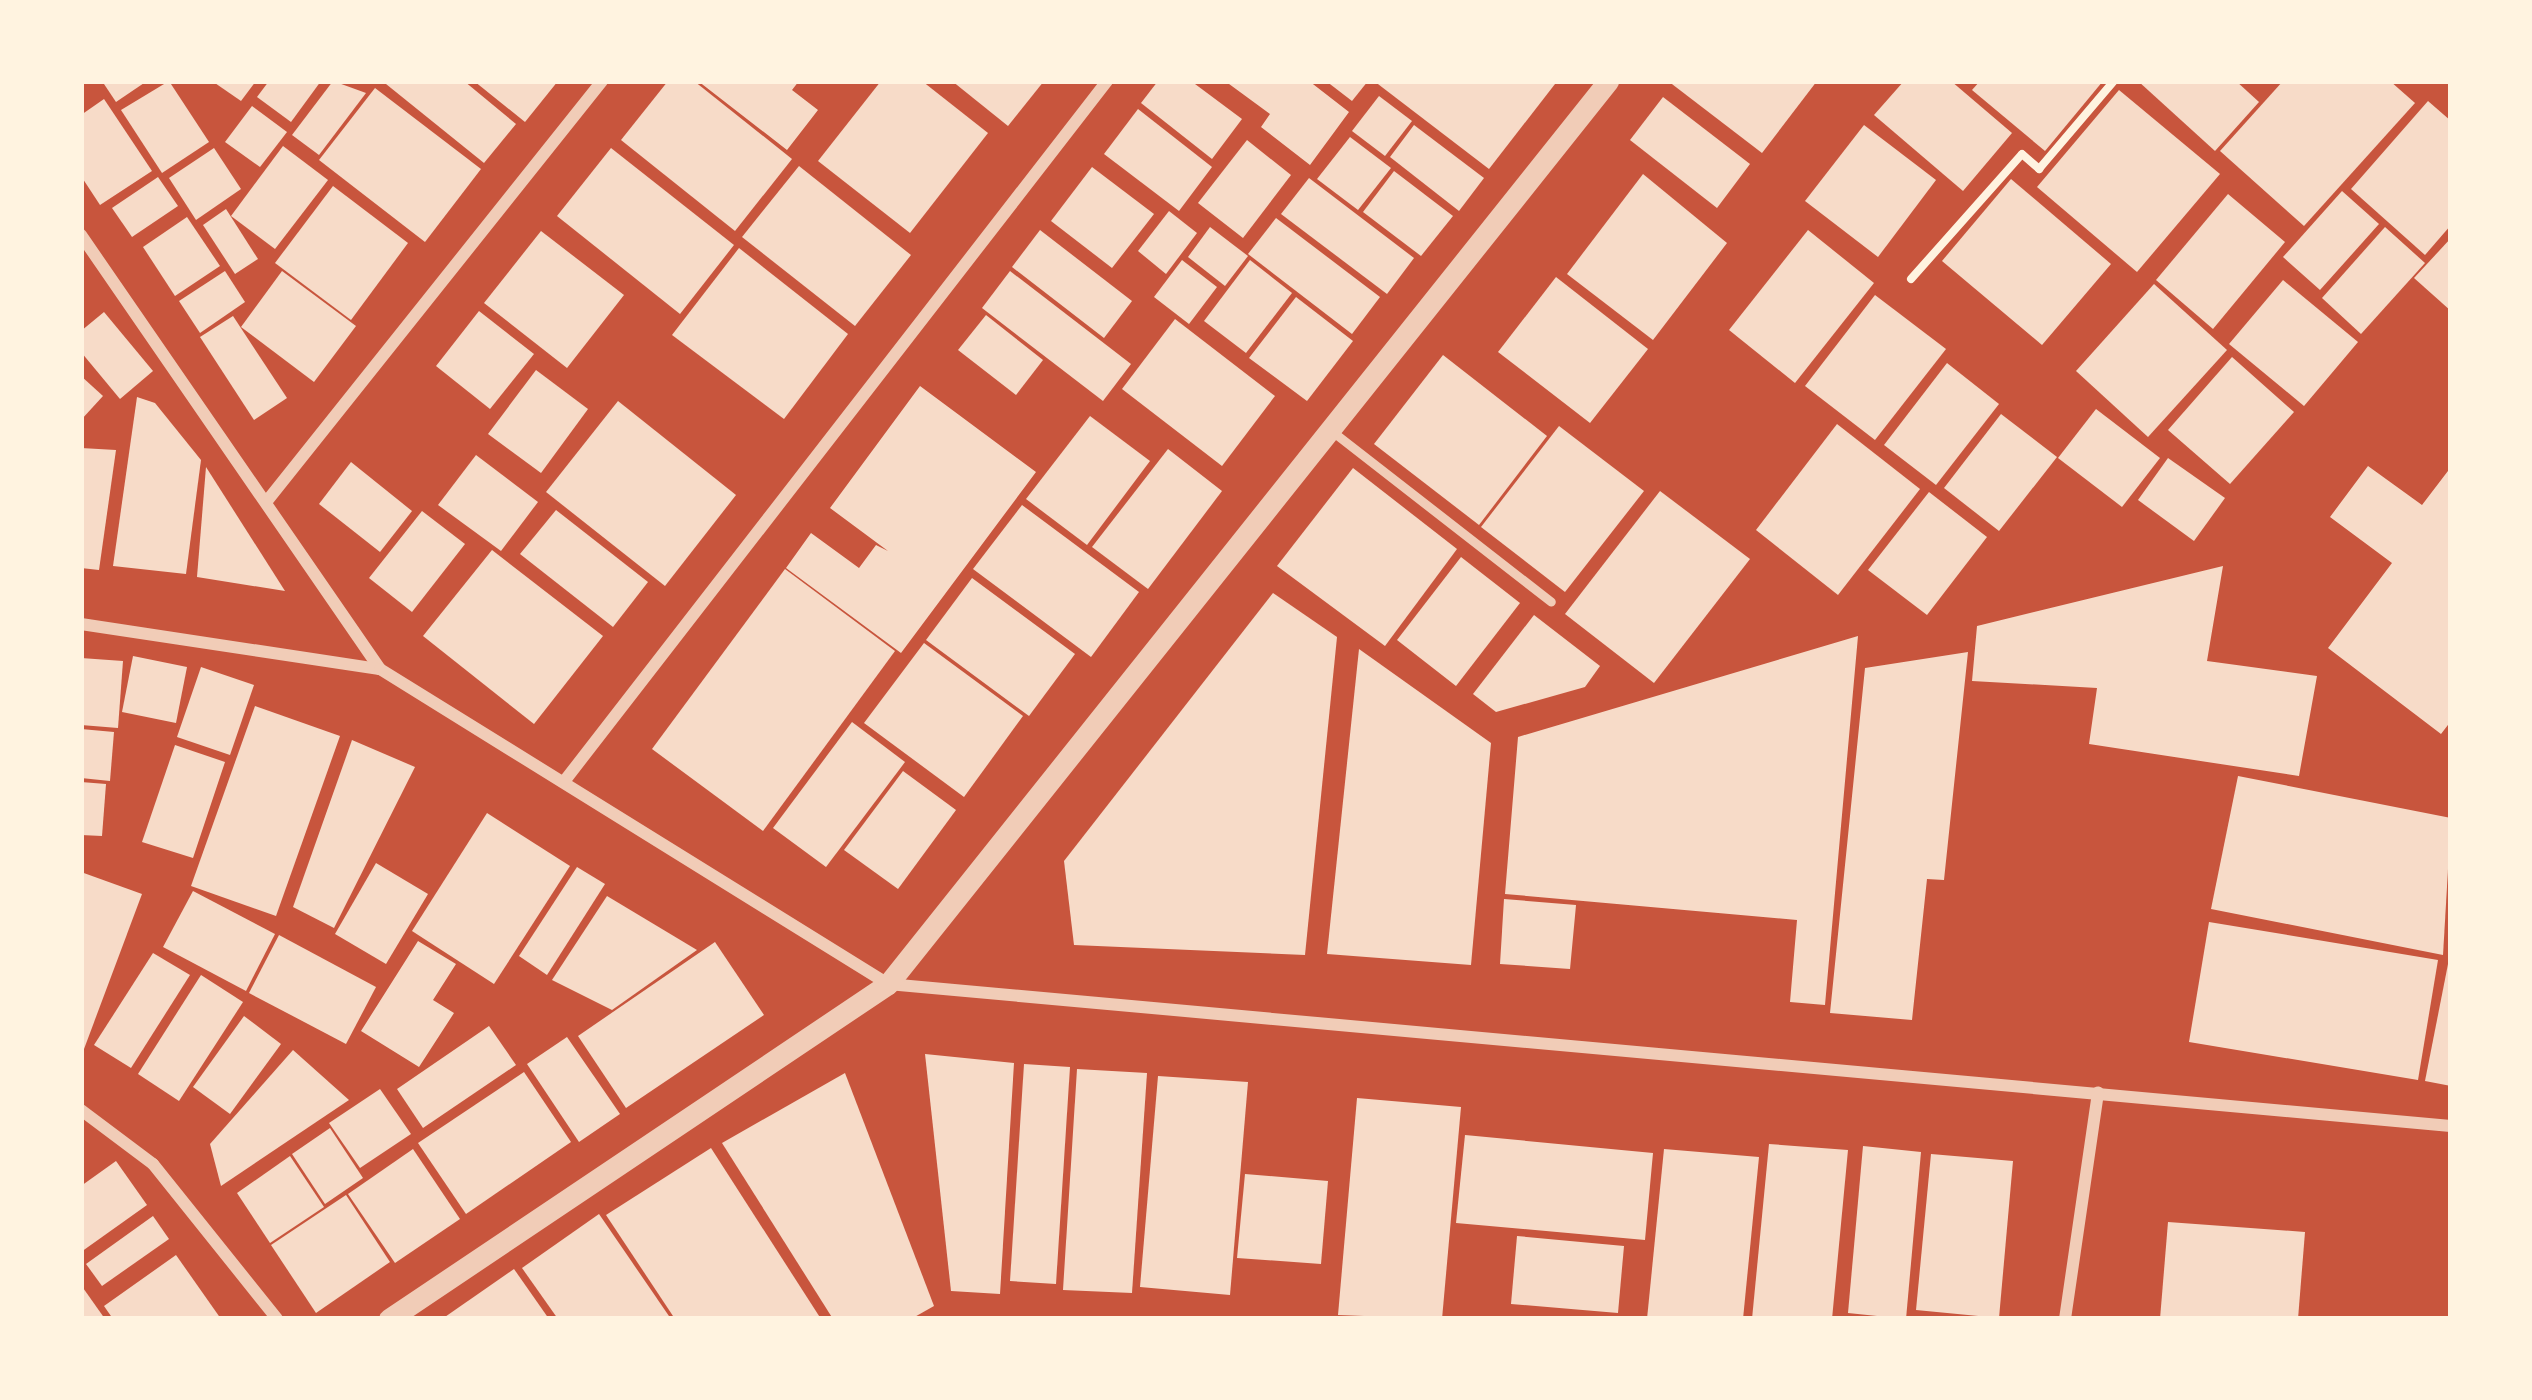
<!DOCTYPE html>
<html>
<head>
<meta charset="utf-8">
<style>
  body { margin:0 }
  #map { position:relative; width:2532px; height:1400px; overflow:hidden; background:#c8553d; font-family:Quicksand,sans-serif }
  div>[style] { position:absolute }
  .building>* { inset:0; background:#f7dbc8 }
  .path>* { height:8px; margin:-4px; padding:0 4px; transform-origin:4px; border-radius:4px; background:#fff3e0 }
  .service>* { height:9px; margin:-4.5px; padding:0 4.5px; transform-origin:4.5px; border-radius:4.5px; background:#f1ccb7 }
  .minor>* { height:12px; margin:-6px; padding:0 6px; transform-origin:6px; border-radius:6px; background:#f1ccb7 }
  .tertiary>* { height:21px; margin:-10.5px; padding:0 10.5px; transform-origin:10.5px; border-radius:10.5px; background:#f1ccb7 }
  span { translate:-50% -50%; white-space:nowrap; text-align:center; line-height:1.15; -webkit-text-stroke:12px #fff3e0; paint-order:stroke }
  .frame { position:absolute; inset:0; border:84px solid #fff3e0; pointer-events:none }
</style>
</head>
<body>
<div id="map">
  <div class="building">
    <div style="clip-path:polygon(102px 81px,147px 81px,116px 102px)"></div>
    <div style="clip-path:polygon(169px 81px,209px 142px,162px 173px,121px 110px)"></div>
    <div style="clip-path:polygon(212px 81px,256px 81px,241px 101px)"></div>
    <div style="clip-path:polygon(269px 81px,321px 81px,291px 122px,257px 97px)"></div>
    <div style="clip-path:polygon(333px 81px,366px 93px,319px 155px,292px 135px)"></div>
    <div style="clip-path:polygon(464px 81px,516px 124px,484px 163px,386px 84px)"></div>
    <div style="clip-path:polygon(474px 81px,558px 81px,525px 122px)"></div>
    <div style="clip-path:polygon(668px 81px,694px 81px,792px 159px,735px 231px,621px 140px)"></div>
    <div style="clip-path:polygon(698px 81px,799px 81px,792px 90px,818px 110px,787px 150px)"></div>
    <div style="clip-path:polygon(881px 81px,922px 81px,988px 133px,910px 233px,818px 161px)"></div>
    <div style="clip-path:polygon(952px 81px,1044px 81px,1008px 126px)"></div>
    <div style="clip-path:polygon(1158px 81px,1191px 81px,1242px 119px,1212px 159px,1141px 103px)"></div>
    <div style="clip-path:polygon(1225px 81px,1309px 81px,1349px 112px,1310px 165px,1261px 127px,1270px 114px)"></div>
    <div style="clip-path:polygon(1326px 81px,1368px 81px,1352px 101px)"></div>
    <div style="clip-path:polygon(1374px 81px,1551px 81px,1555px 84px,1489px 169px)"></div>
    <div style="clip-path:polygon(1668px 81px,1817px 81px,1762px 153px)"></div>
    <div style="clip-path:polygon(1904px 81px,1951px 81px,2012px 133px,1963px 191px,1874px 115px)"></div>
    <div style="clip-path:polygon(1980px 81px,2103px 81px,2045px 151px,1972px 90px)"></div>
    <div style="clip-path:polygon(2138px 81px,2236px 81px,2259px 102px,2215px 151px)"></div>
    <div style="clip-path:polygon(2283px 81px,2390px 81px,2415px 103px,2304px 226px,2220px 151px)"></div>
    <div style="clip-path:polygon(375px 88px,481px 169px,425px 242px,319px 160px)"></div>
    <div style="clip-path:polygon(2119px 90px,2220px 174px,2137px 272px,2037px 187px)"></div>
    <div style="clip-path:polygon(1379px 96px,1412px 121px,1385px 156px,1352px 131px)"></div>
    <div style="clip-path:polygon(1663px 97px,1750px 164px,1717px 208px,1630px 140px)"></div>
    <div style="clip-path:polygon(104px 99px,152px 171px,100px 205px,81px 176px,81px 115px)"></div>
    <div style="clip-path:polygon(2428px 101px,2451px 121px,2451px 225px,2425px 255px,2351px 189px)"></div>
    <div style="clip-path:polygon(252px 106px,287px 132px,260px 167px,225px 142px)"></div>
    <div style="clip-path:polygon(1138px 109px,1212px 167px,1179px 211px,1104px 154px)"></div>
    <div style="clip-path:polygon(1414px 125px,1484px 178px,1459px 211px,1390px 157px)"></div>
    <div style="clip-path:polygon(1864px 125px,1936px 180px,1878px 257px,1805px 201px)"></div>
    <div style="clip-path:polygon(1350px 137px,1391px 168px,1358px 210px,1317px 179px)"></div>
    <div style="clip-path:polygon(1247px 140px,1291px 175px,1243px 238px,1198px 203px)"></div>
    <div style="clip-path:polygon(283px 146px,328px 180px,275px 249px,231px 216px)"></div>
    <div style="clip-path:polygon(214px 148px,241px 189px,196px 220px,169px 178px)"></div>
    <div style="clip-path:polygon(611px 148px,734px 245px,680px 314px,557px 216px)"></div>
    <div style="clip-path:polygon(799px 166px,911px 255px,855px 326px,742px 237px)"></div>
    <div style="clip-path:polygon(1092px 167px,1154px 214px,1112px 268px,1051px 221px)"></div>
    <div style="clip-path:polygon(1394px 171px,1453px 216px,1421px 256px,1363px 212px)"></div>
    <div style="clip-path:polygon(1643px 174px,1727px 243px,1653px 340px,1567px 274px)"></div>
    <div style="clip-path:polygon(158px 177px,178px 206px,132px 237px,112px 208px)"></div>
    <div style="clip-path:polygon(1309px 178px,1414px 258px,1387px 294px,1281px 214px)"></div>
    <div style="clip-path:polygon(2011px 179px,2111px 264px,2042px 345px,1942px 261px)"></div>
    <div style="clip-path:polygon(333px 186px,408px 243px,351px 320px,275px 263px)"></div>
    <div style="clip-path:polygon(2342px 191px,2379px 224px,2320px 290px,2283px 257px)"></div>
    <div style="clip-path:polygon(2228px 194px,2285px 242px,2213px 329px,2156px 280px)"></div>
    <div style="clip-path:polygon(226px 209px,258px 259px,235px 274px,203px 225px)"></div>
    <div style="clip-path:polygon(1169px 211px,1197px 233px,1166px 274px,1138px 251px)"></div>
    <div style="clip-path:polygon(187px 217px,220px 266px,175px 296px,143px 247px)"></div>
    <div style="clip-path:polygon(1276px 218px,1380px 297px,1352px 334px,1248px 254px)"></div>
    <div style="clip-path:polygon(1210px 227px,1248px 256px,1225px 286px,1188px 257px)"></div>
    <div style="clip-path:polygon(2385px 227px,2425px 263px,2361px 334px,2322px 298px)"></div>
    <div style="clip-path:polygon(1040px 230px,1132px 301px,1104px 338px,1012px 267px)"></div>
    <div style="clip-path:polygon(1808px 230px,1874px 283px,1795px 383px,1729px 330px)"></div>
    <div style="clip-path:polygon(541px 231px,624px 295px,567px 368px,484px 303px)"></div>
    <div style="clip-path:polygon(2451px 238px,2451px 311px,2414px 278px)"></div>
    <div style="clip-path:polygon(739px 248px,848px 334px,784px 419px,672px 335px)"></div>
    <div style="clip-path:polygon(1182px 260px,1217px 287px,1189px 324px,1154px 297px)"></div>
    <div style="clip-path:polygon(1250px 260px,1292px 293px,1246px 353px,1204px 321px)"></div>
    <div style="clip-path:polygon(225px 271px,245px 302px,200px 333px,179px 301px)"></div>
    <div style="clip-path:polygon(282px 271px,356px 326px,314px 382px,241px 327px)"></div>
    <div style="clip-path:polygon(1010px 271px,1131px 364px,1103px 401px,982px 308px)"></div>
    <div style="clip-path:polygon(1556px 277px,1648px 349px,1590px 423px,1498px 352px)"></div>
    <div style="clip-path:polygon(2283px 280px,2358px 342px,2304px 406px,2229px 344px)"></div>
    <div style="clip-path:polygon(2154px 284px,2227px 350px,2148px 437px,2076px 371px)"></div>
    <div style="clip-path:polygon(1875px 295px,1946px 349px,1875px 440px,1805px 386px)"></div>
    <div style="clip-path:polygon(1296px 297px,1353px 341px,1307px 401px,1249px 358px)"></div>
    <div style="clip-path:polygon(479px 311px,534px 354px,490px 409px,436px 366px)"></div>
    <div style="clip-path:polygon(104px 312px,153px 371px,120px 399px,81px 352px,81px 331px)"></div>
    <div style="clip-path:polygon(986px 315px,1043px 360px,1016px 395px,958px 350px)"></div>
    <div style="clip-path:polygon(233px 316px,287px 398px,254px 420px,200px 337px)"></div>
    <div style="clip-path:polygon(1175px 319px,1275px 396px,1222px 466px,1122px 389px)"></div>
    <div style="clip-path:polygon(1443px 355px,1547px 436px,1479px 525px,1374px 444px)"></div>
    <div style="clip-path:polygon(2232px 357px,2294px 412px,2230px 484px,2168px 430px)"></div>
    <div style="clip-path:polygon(1947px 363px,1999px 404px,1936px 485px,1884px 445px)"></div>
    <div style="clip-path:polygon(536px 370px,588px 409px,541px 473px,488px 434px)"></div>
    <div style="clip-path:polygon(81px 376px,103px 396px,81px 420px)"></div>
    <div style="clip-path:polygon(920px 386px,1036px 472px,901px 653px,786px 568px,811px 533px,859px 568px,876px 545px,888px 551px,830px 508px)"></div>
    <div style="clip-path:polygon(137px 397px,155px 403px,201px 460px,186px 574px,113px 566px)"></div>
    <div style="clip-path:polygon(618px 401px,736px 495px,665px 586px,546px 492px)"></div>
    <div style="clip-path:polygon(2096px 409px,2160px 458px,2122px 507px,2058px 458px)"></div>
    <div style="clip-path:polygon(2001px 414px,2057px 457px,1999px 531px,1944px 488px)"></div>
    <div style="clip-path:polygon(1090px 416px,1150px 461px,1087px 545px,1026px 499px)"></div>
    <div style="clip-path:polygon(1837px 424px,1920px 489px,1838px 595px,1756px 530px)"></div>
    <div style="clip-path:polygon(1559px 426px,1644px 491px,1565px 592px,1481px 527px)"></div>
    <div style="clip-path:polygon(81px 448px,116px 450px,99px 570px,81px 568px)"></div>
    <div style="clip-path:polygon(1168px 449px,1222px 491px,1148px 589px,1092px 547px)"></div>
    <div style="clip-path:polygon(476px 455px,538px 502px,501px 551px,438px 505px)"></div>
    <div style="clip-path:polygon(2168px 458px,2225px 498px,2194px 541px,2138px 500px)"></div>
    <div style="clip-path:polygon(351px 462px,412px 511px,380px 552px,319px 504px)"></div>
    <div style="clip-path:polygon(2368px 466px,2422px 505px,2451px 467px,2451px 721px,2441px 734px,2328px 648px,2392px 563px,2330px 517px)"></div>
    <div style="clip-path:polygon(206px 467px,285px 591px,197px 577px)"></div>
    <div style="clip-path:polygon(1353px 468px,1457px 549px,1385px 646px,1277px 566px)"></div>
    <div style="clip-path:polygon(1660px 491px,1750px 559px,1654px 683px,1565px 614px)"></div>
    <div style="clip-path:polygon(1929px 492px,1987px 537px,1927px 615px,1868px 570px)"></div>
    <div style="clip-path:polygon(1022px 505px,1139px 592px,1091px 657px,973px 569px)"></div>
    <div style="clip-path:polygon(556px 510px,648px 582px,613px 627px,520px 554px)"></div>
    <div style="clip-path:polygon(422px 511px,465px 544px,412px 612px,369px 578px)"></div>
    <div style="clip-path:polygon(492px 550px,603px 636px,534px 724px,423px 636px)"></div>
    <div style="clip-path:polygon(1461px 557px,1520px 603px,1456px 686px,1397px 640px)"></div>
    <div style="clip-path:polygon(2223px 566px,2207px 661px,2317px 676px,2299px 776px,2089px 744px,2097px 688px,1972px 681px,1977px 626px)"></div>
    <div style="clip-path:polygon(785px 569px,895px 651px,763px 831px,652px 749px)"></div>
    <div style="clip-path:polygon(972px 578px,1075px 654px,1029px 716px,926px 640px)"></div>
    <div style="clip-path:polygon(1273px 593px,1337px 637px,1305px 955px,1074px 945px,1064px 861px)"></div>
    <div style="clip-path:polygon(1534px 615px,1600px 666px,1585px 687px,1496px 712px,1473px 694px)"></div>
    <div style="clip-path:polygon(1858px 636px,1825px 1005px,1790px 1002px,1797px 920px,1505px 894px,1518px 737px)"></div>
    <div style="clip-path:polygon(924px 643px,1023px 716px,964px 797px,864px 723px)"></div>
    <div style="clip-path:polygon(1359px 649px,1491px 743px,1471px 965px,1327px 954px)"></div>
    <div style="clip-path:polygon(1968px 652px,1944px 880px,1927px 879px,1912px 1020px,1830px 1013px,1865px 668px)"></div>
    <div style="clip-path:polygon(133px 656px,187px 667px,176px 723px,122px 712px)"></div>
    <div style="clip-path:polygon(81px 658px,123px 661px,118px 728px,81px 725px)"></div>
    <div style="clip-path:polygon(201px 667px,254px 685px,230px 755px,177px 737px)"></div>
    <div style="clip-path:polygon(255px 706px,340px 736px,276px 916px,191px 886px)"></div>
    <div style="clip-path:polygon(852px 722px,905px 762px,826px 867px,773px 828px)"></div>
    <div style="clip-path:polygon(81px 729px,114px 732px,110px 781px,81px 778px)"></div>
    <div style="clip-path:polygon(352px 740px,415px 767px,334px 928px,293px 907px)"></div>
    <div style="clip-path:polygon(175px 745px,225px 762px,193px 858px,142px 842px)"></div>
    <div style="clip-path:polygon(903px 771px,956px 810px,898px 889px,844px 850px)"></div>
    <div style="clip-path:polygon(2238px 776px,2451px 818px,2443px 955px,2211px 909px)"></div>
    <div style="clip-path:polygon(81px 782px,106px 784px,102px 836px,81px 835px)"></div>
    <div style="clip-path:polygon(487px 813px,570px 866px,494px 984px,412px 931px)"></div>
    <div style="clip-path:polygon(376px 863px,428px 894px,386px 964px,335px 934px)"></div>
    <div style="clip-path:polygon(577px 867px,605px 884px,547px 975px,519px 956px)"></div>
    <div style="clip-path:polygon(81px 872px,142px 894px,81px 1057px)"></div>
    <div style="clip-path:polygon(193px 891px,275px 934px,246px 991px,163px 947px)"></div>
    <div style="clip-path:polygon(607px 896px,697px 950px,612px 1010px,552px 980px)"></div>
    <div style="clip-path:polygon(1504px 899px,1576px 905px,1570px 969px,1500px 964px)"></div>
    <div style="clip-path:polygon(2209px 922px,2438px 960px,2418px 1080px,2189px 1042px)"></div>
    <div style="clip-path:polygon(279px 935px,376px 987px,346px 1044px,249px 993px)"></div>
    <div style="clip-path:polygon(418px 941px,456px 964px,433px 1000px,454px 1013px,419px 1067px,361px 1031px)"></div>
    <div style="clip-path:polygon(715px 942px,764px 1015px,626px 1108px,578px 1036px)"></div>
    <div style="clip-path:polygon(153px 953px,190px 975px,131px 1068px,94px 1045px)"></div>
    <div style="clip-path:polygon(2449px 959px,2451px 959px,2451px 1086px,2425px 1081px)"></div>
    <div style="clip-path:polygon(201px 975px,243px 1002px,179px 1101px,138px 1074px)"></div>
    <div style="clip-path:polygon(244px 1016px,281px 1044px,230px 1114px,193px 1087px)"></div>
    <div style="clip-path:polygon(489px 1026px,516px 1065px,423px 1128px,397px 1089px)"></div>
    <div style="clip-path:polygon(567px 1037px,620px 1114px,579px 1142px,527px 1064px)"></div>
    <div style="clip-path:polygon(293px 1050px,349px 1100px,221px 1186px,210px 1144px)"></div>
    <div style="clip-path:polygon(925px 1054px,1014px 1063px,1000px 1294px,951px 1291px)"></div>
    <div style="clip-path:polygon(1024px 1064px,1070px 1067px,1056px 1284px,1010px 1281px)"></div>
    <div style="clip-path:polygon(1077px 1069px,1147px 1073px,1132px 1293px,1063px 1290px)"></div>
    <div style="clip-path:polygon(524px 1072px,571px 1142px,466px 1214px,418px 1143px)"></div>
    <div style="clip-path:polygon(845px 1073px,934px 1306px,911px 1319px,833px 1319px,722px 1143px)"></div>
    <div style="clip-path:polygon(1158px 1076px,1248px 1082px,1230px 1295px,1140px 1287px)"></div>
    <div style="clip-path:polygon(380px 1089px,411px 1134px,360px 1168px,329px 1123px)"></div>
    <div style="clip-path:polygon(1357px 1098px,1461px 1107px,1442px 1319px,1338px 1315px)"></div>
    <div style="clip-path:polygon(330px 1128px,363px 1178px,325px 1204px,292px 1154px)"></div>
    <div style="clip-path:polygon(1465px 1135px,1653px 1153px,1645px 1240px,1456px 1223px)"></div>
    <div style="clip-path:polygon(1769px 1144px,1848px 1150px,1832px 1319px,1752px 1319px)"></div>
    <div style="clip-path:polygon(1863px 1146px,1921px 1152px,1906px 1319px,1848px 1313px)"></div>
    <div style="clip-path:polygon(711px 1148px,821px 1319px,675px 1319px,606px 1215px)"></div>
    <div style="clip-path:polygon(413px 1149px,460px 1219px,395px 1263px,348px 1194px)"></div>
    <div style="clip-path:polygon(1664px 1149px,1759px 1157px,1743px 1319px,1647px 1319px)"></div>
    <div style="clip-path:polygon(1931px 1154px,2013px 1161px,1999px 1318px,1916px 1310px)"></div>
    <div style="clip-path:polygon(290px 1156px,324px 1207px,270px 1243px,237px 1193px)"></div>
    <div style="clip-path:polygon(116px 1161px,147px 1205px,81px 1252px,81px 1186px)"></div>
    <div style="clip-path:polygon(1245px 1174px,1328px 1181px,1321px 1264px,1237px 1258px)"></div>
    <div style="clip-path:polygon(346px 1195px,390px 1262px,316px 1313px,271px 1245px)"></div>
    <div style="clip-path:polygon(599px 1214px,671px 1319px,558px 1319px,522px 1268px)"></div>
    <div style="clip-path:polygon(153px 1216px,169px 1239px,102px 1286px,86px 1264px)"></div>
    <div style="clip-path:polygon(2168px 1222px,2305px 1232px,2298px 1319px,2160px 1319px)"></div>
    <div style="clip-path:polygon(1517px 1236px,1624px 1246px,1618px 1313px,1511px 1304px)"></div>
    <div style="clip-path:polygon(176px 1255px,221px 1319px,113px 1319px,104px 1306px)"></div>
    <div style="clip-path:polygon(514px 1269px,549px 1319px,442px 1319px)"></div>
    <div style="clip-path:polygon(81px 1285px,105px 1319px,81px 1319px)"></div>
  </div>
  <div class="path">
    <div style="left:1911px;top:279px;width:167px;rotate:-48.4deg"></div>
    <div style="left:2022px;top:154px;width:23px;rotate:41deg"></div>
    <div style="left:2039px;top:169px;width:116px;rotate:-49.6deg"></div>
  </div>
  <div class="service">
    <div style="left:1333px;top:432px;width:276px;rotate:37.9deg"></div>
  </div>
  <div class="minor">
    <div style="left:81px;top:235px;width:527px;rotate:55.44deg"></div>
    <div style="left:267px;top:501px;width:537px;rotate:-51.42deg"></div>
    <div style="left:81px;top:624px;width:302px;rotate:8.6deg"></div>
    <div style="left:380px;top:669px;width:598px;rotate:31.8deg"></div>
    <div style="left:888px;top:984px;width:1569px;rotate:5.19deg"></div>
    <div style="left:566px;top:779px;width:883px;rotate:-52.22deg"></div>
    <div style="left:81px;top:1110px;width:90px;rotate:36.9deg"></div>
    <div style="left:153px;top:1164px;width:198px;rotate:51.3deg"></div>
    <div style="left:2065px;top:1319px;width:229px;rotate:-81.7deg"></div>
  </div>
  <div class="tertiary">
    <div style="left:389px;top:1319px;width:601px;rotate:-33.88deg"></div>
    <div style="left:888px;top:984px;width:1155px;rotate:-51.43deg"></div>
  </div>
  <div class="frame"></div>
</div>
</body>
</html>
